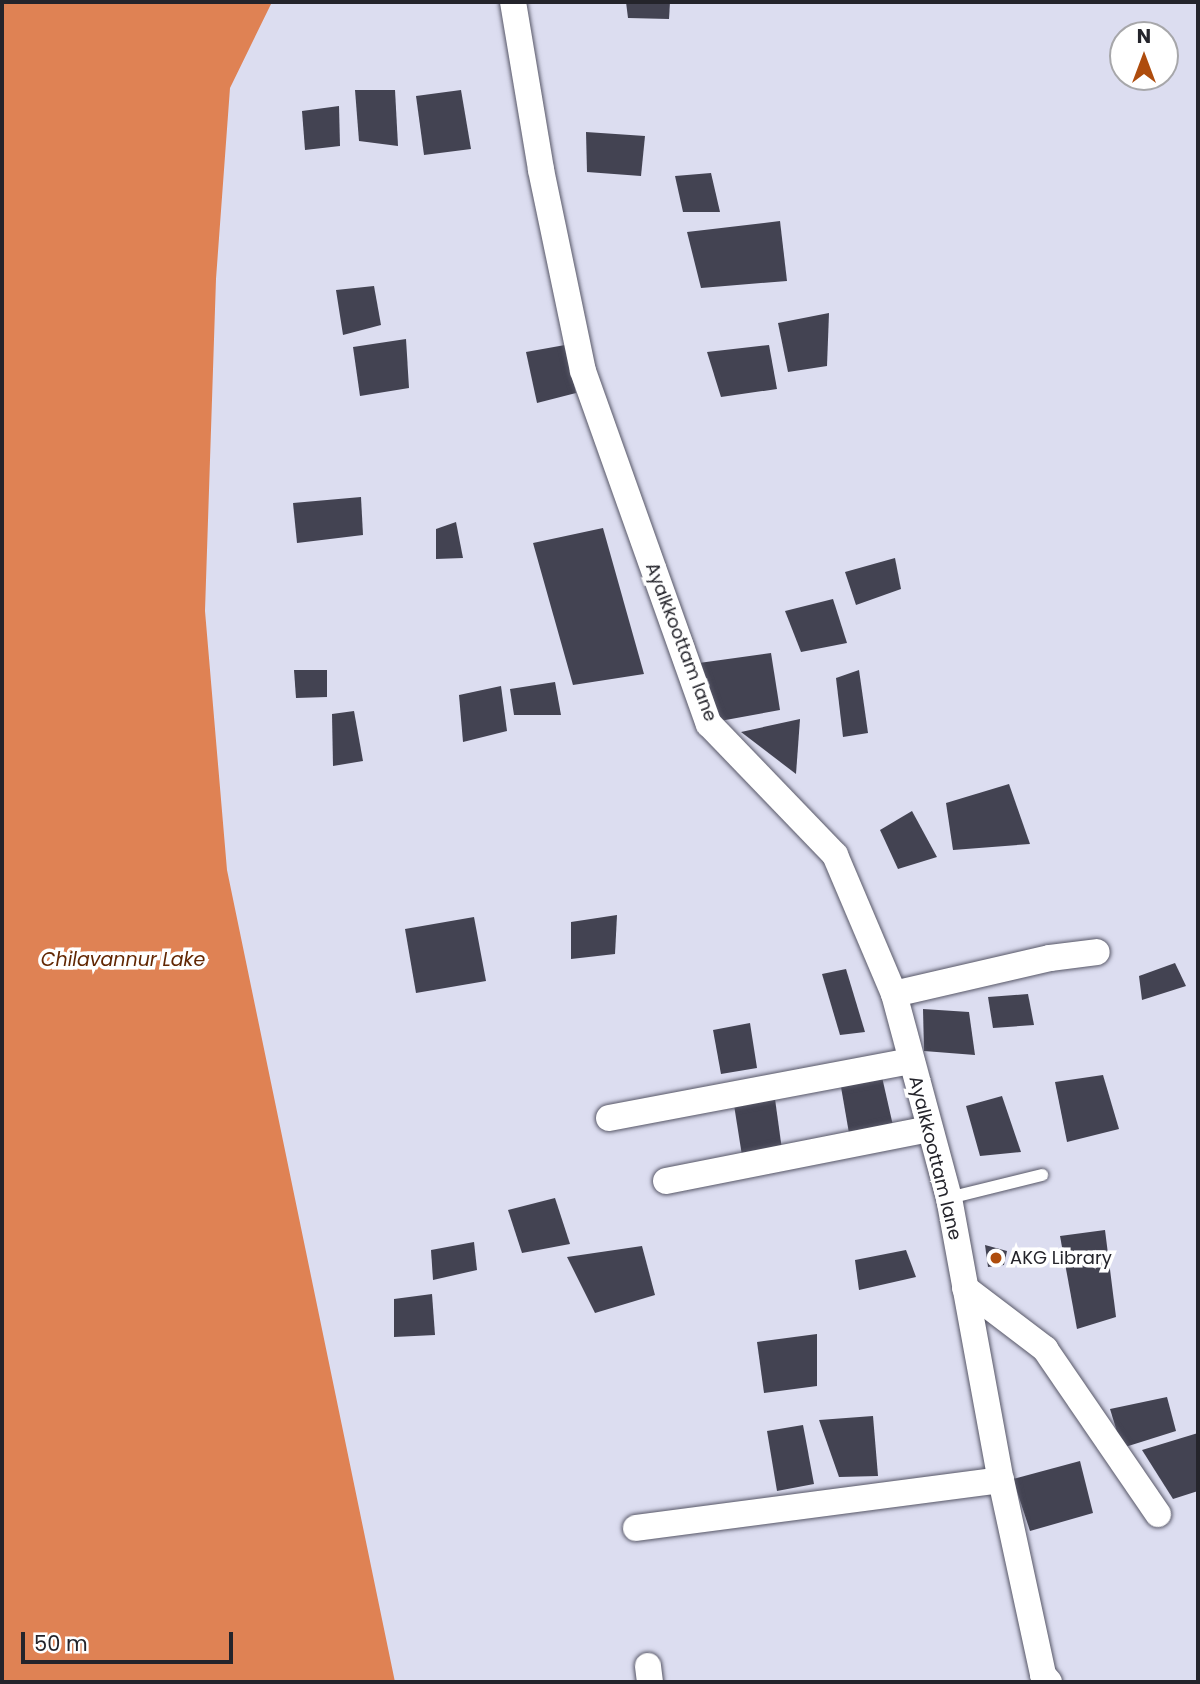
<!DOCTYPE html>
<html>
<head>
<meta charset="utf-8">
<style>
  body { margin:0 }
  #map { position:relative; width:1200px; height:1684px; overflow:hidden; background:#dcddf0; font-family:Poppins,sans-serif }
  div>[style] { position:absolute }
  .water>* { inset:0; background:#df8254 }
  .building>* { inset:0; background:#434352 }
  .roads { filter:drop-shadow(0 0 2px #575767) drop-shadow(0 0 2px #575767) }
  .service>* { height:12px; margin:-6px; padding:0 6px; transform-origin:6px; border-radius:6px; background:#fff }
  .minor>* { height:26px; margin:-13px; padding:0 13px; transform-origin:13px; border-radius:13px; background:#fff }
  .dots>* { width:19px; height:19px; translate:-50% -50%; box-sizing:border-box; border:4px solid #fff; border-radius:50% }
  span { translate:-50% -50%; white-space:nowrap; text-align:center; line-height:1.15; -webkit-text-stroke:7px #fff; paint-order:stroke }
  .street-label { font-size:18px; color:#24242b }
  .poi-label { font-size:18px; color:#24242b }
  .left { translate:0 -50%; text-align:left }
  .water-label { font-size:19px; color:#622703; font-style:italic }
  .frame { position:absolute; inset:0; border:4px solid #24242b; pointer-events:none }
  .north { position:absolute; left:1109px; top:21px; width:70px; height:70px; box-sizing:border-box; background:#fff; border:2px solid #a7a7aa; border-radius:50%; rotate:0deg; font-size:19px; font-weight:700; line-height:28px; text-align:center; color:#24242b }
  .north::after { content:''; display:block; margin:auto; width:24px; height:32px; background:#ae4c0d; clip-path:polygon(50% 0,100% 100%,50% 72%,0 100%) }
  .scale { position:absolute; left:21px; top:1632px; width:212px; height:32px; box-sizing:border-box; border:4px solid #24242b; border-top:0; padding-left:9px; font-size:21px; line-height:24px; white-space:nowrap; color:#24242b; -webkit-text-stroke:5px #fff; paint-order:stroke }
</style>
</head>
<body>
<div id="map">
  <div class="water">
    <div style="clip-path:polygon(2px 2px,272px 2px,230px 88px,216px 279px,205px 611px,227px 870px,395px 1682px,2px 1682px)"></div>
  </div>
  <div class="building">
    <div style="clip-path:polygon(626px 2px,670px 2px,669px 19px,628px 18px)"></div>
    <div style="clip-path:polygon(355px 90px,395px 90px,398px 146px,359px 141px)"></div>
    <div style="clip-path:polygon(461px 90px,471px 149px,424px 155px,416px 96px)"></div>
    <div style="clip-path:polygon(339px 106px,340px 146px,305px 150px,302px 111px)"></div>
    <div style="clip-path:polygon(586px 132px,645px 136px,641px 176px,587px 172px)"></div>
    <div style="clip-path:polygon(711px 173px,720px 212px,683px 212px,675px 176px)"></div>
    <div style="clip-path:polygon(780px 221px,787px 281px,701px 288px,687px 232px)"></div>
    <div style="clip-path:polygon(374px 286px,381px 325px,343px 335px,336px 290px)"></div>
    <div style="clip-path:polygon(829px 313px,827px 366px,788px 372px,778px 323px)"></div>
    <div style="clip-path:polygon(406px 339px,409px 388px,360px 396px,353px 347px)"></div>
    <div style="clip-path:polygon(565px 345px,576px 393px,537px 403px,526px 352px)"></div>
    <div style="clip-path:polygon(769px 345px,777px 389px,721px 397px,707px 352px)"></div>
    <div style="clip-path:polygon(361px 497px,363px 535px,297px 543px,293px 503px)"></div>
    <div style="clip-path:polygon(456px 522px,463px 558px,436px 559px,436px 529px)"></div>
    <div style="clip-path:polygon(603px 528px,644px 674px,573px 685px,533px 543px)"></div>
    <div style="clip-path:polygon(895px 558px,901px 589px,856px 605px,845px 572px)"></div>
    <div style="clip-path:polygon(833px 599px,847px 643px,801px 652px,785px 611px)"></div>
    <div style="clip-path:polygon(771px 653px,780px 710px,720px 721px,699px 663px)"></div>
    <div style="clip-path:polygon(294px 670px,327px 670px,327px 697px,296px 698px)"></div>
    <div style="clip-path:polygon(859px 670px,868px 733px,843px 737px,836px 678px)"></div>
    <div style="clip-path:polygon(555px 682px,561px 715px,514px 715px,510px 689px)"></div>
    <div style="clip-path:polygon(501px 686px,507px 731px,463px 742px,459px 695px)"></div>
    <div style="clip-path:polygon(354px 711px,363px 761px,333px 766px,332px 714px)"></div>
    <div style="clip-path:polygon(800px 719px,796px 774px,741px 732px)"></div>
    <div style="clip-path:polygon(1009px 784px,1030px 844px,953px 850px,946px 803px)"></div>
    <div style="clip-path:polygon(912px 811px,937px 857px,898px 869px,880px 830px)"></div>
    <div style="clip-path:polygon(617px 915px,615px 954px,571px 959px,571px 922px)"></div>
    <div style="clip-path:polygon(474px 917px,486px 981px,416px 993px,405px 929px)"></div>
    <div style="clip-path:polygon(1175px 963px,1186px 986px,1142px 1000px,1139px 976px)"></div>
    <div style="clip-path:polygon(846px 969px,865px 1032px,840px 1035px,822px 974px)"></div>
    <div style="clip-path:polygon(1028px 994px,1034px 1025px,993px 1028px,988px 997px)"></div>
    <div style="clip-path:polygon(923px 1009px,969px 1012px,975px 1055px,924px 1051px)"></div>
    <div style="clip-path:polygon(750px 1023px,757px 1068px,721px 1074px,713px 1030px)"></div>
    <div style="clip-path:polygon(1103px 1075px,1119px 1129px,1067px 1142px,1055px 1082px)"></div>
    <div style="clip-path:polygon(882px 1077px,894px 1130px,850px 1139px,841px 1087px)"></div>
    <div style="clip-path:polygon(1002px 1096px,1021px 1152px,980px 1156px,966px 1106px)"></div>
    <div style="clip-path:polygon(775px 1099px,783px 1157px,743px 1162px,734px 1105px)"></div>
    <div style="clip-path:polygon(555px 1198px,570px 1244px,522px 1253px,508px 1210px)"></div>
    <div style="clip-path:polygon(1105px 1230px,1116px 1317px,1077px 1329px,1060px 1236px)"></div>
    <div style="clip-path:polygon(474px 1242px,477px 1270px,433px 1280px,431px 1250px)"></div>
    <div style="clip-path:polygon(985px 1245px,1007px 1251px,1004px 1265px,988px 1267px)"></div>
    <div style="clip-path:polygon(642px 1246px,655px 1295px,595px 1313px,567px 1257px)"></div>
    <div style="clip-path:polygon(906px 1250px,916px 1277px,859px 1290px,855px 1260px)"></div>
    <div style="clip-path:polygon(432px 1294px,435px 1335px,394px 1337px,394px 1299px)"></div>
    <div style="clip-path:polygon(817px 1334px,817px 1386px,764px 1393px,757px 1342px)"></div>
    <div style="clip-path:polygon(1167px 1397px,1176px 1431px,1122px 1448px,1110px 1409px)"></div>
    <div style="clip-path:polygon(873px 1416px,878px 1476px,839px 1477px,819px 1420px)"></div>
    <div style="clip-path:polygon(803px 1425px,814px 1484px,777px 1491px,767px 1431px)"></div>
    <div style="clip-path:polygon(1198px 1433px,1198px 1491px,1173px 1499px,1142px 1450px)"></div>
    <div style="clip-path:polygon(1080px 1461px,1093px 1513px,1030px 1531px,1013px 1479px)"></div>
  </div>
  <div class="roads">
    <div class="service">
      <div style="left:949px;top:1198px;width:96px;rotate:-13.9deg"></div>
    </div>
    <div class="minor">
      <div style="left:513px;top:2px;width:170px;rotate:80.5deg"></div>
      <div style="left:541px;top:170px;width:205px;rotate:78.2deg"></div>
      <div style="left:583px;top:371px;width:375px;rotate:70.4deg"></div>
      <div style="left:709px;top:724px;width:182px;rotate:46.1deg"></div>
      <div style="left:835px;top:855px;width:151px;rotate:67deg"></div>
      <div style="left:894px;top:994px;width:211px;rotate:74.9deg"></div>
      <div style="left:949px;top:1198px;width:287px;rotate:79.6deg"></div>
      <div style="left:1001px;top:1480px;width:199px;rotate:77.8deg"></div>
      <div style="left:1043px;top:1675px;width:9px;rotate:49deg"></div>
      <div style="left:894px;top:994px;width:160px;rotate:-13deg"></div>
      <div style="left:1050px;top:958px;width:47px;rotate:-7.3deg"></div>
      <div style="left:609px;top:1118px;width:307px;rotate:-10.7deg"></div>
      <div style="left:666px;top:1181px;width:267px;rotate:-11.2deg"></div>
      <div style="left:965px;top:1288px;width:101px;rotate:37.3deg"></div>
      <div style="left:1045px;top:1349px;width:200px;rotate:55.6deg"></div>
      <div style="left:636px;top:1528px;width:368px;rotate:-7.5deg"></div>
      <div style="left:648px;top:1666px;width:16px;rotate:83deg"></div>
    </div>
  </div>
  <div class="dots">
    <div style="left:996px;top:1258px;background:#ae4c0d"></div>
  </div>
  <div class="street-label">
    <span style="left:681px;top:642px;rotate:69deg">Ayalkkoottam lane</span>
    <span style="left:935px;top:1158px;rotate:76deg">Ayalkkoottam lane</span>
  </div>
  <div class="poi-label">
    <span class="left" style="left:1010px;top:1258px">AKG Library</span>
  </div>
  <div class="water-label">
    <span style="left:123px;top:960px">Chilavannur Lake</span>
  </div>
  <div class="frame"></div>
  <div class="north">N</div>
  <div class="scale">50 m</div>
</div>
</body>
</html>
